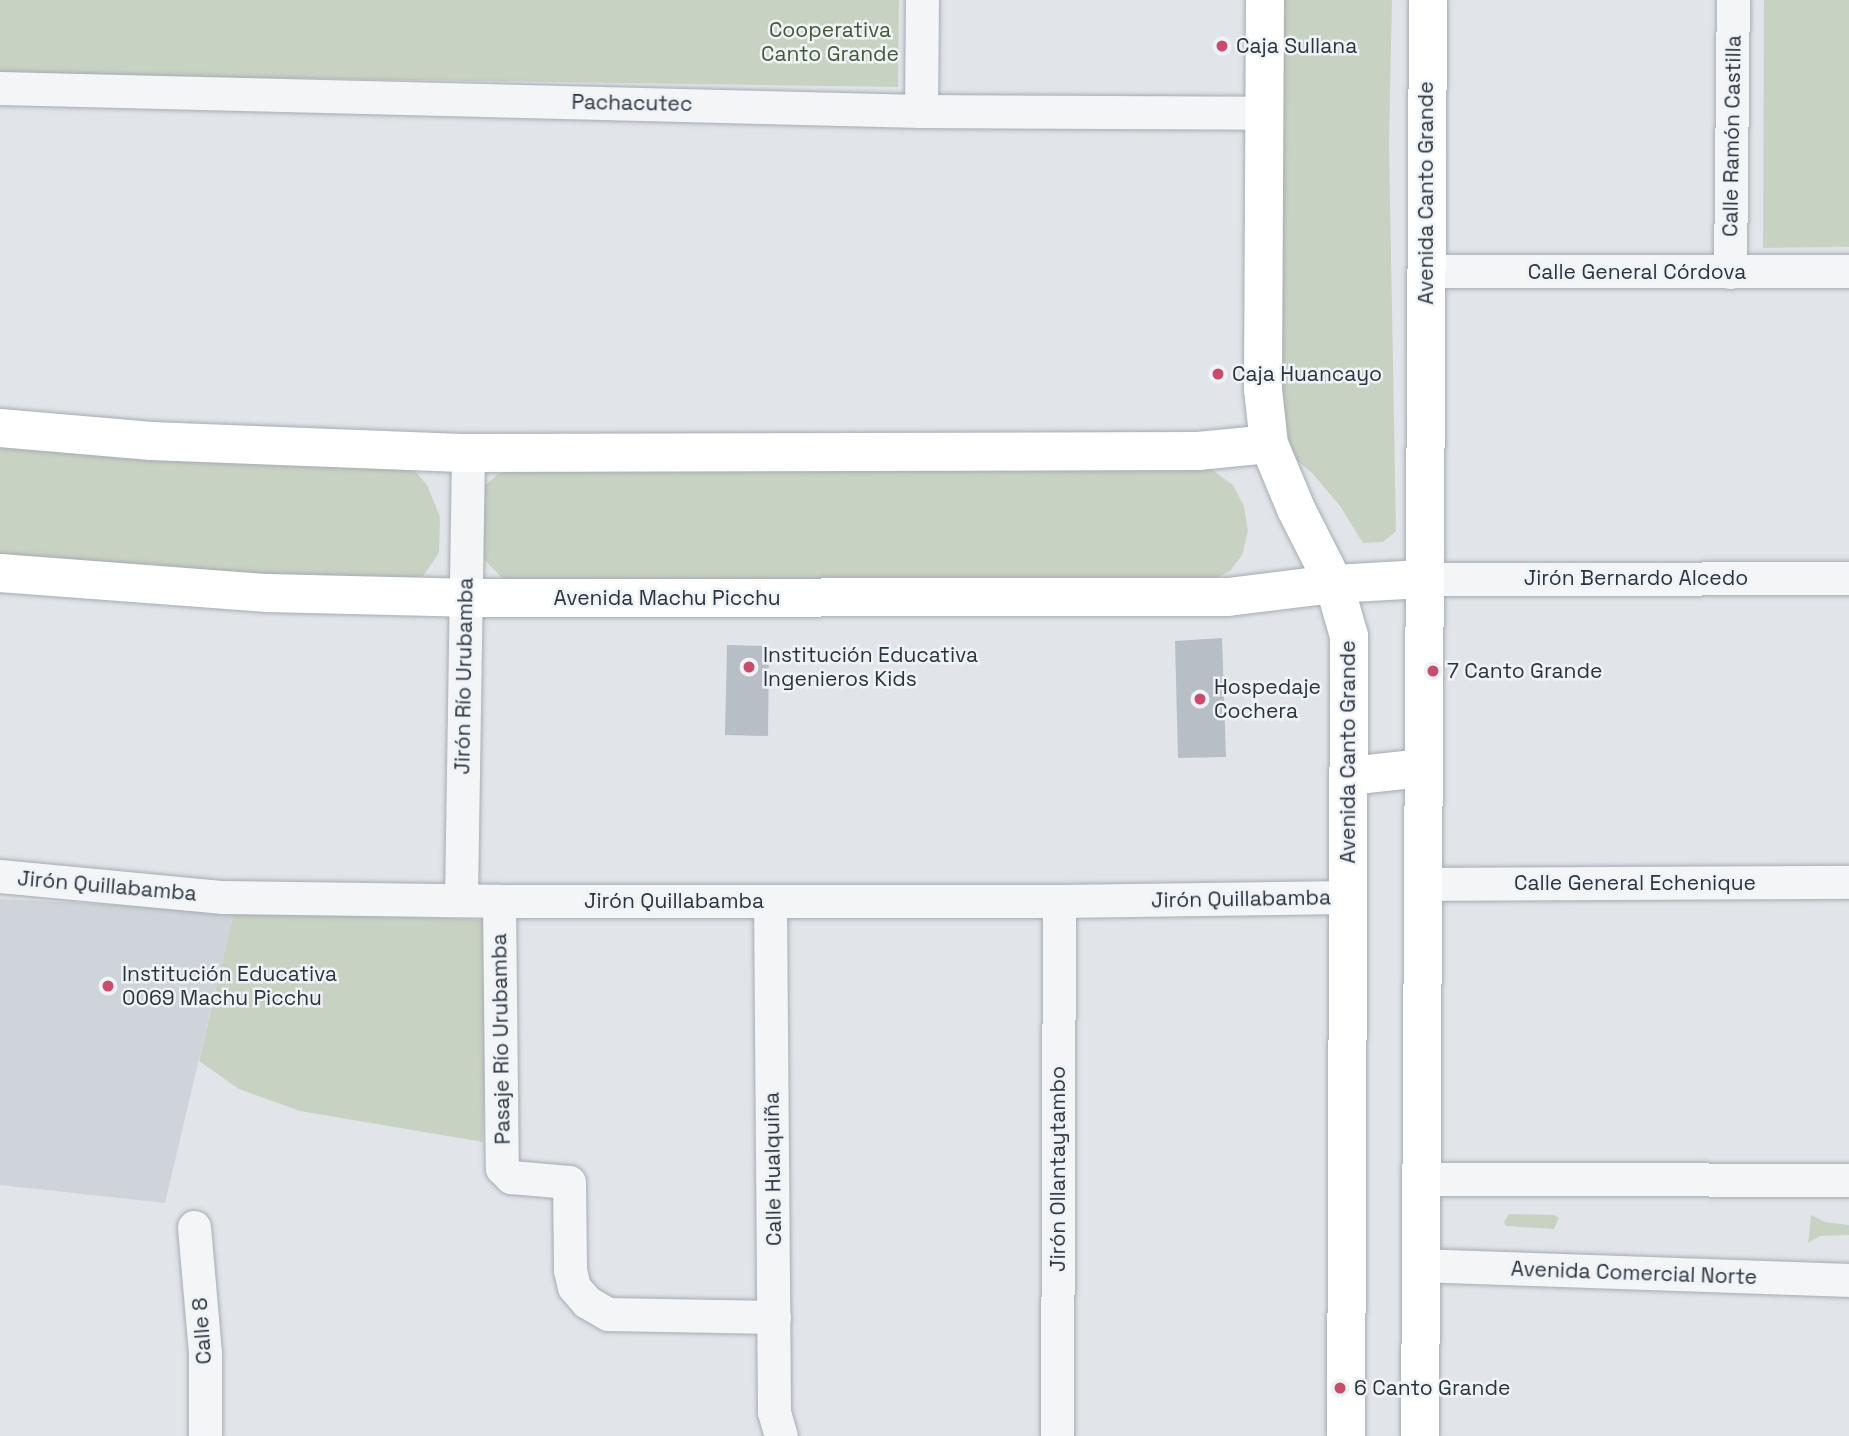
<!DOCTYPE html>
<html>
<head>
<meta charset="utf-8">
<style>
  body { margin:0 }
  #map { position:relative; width:1849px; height:1436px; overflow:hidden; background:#e1e5e9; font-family:"Space Grotesk",sans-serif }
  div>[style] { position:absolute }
  .built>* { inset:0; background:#cfd4da }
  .green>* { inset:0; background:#c8d2c2 }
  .building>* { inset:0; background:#b8bec5 }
  .roads { filter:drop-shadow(0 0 2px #a6acb3) drop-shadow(0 0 2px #a6acb3) }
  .street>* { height:33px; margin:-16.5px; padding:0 16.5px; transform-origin:16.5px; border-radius:16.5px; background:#f3f5f7 }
  .secondary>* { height:38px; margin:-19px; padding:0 19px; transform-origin:19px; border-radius:19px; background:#fff }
  .primary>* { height:38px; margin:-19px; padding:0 19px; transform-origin:19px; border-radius:19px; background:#fff }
  .dots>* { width:19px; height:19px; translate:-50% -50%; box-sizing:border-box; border:4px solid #f0f3f6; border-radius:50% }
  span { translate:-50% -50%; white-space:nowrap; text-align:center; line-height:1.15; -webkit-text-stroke:5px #f0f3f6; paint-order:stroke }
  .park-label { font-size:21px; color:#425a38 }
  .poi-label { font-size:21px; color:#2a343f }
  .left { translate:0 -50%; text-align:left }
  .street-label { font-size:21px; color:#2a343f }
</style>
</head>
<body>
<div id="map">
  <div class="built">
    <div style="clip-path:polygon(0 899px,234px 911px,165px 1203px,0 1185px)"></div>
  </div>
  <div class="green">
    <div style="clip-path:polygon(0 0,899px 0,898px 87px,0 74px)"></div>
    <div style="clip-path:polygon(1277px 0,1392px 0,1389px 143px,1396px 531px,1383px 542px,1363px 543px,1340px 506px,1312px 473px,1288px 453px,1281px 432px)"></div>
    <div style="clip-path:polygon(1764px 0,1849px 0,1849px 247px,1763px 248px)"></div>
    <div style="clip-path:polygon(0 438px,409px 464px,427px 485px,440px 517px,439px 553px,423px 576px,397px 584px,0 558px)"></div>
    <div style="clip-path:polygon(1203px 463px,1233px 485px,1244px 506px,1248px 531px,1242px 555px,1230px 571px,1210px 581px,506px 582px,479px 554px,483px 487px,497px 475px,515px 466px)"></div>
    <div style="clip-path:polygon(234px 911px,489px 920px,483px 1142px,300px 1111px,239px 1089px,199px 1061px)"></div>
    <div style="clip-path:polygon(1509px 1214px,1554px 1215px,1559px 1218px,1554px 1229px,1506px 1226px,1504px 1222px)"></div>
    <div style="clip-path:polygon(1811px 1215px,1825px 1222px,1849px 1225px,1849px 1235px,1820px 1236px,1808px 1243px)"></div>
  </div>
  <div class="building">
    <div style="clip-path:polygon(1222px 638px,1226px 757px,1178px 758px,1175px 641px)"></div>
    <div style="clip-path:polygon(727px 645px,769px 646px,768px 736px,725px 735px)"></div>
  </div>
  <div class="roads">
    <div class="street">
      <div style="left:0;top:88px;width:921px;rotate:1.43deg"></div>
      <div style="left:921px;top:111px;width:343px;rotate:0.3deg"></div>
      <div style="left:921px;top:111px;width:111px;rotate:-89.5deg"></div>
      <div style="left:1426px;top:271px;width:423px"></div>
      <div style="left:1730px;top:272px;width:272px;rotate:-89.4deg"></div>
      <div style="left:1423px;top:579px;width:426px;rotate:-0.1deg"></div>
      <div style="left:0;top:876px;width:224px;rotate:5.4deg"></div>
      <div style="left:223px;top:897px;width:276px;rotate:0.8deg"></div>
      <div style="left:499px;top:901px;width:560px"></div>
      <div style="left:1059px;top:901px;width:290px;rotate:-0.8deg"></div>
      <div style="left:1422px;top:884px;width:427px;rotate:-0.3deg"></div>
      <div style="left:461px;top:899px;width:446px;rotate:-89.1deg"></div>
      <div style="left:499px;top:901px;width:267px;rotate:89.4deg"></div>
      <div style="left:502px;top:1168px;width:13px;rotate:45deg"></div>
      <div style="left:511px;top:1177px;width:58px;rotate:4.9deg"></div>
      <div style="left:569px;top:1182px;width:88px;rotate:89.3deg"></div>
      <div style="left:570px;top:1270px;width:17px;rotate:77deg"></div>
      <div style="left:574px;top:1287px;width:20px;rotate:49deg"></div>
      <div style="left:587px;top:1302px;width:24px;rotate:30deg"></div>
      <div style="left:608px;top:1314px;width:166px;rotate:1deg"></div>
      <div style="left:770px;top:901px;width:511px;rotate:89.55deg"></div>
      <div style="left:774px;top:1412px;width:25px;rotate:74deg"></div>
      <div style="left:1419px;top:1179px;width:430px;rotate:0.1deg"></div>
      <div style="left:194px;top:1227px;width:126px;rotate:85deg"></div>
      <div style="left:205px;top:1353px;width:83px;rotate:90deg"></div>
      <div style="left:1419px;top:1265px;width:430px;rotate:2deg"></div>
      <div style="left:1057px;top:1436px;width:535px;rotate:-89.79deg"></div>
    </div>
    <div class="secondary">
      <div style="left:0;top:428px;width:152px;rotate:4.9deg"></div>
      <div style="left:151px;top:441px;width:317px;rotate:2.2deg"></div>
      <div style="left:468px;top:453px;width:730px;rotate:-0.16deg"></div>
      <div style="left:1198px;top:451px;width:71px;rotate:-5.6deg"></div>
      <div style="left:0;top:573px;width:268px;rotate:4.3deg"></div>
      <div style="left:267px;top:593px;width:198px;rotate:1.4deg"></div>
      <div style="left:465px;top:598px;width:763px;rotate:-0.08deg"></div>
      <div style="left:1228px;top:597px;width:107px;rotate:-7deg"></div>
      <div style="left:1334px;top:584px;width:89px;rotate:-3.2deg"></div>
    </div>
    <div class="primary">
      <div style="left:1265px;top:0;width:389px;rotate:90.3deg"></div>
      <div style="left:1263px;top:389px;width:55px;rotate:83.8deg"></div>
      <div style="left:1269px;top:444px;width:70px;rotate:67.4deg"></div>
      <div style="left:1296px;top:509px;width:84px;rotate:63.1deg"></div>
      <div style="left:1334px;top:584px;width:54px;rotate:73.9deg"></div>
      <div style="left:1349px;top:636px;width:800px;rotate:90.21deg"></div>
      <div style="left:1349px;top:776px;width:72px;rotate:-6.3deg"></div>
      <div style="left:1420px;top:1436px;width:1436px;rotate:-89.68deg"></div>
    </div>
  </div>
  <div class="dots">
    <div style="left:1222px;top:46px;background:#c84c6c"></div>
    <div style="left:1218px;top:374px;background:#c84c6c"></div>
    <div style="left:749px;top:667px;background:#c84c6c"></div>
    <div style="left:1433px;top:671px;background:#c84c6c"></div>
    <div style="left:1200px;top:699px;background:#c84c6c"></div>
    <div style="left:108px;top:986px;background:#c84c6c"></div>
    <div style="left:1340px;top:1388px;background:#c84c6c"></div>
  </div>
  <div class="park-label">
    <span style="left:830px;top:42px">Cooperativa<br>Canto Grande</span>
  </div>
  <div class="poi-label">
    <span class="left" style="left:1236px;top:46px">Caja Sullana</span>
    <span class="left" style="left:1232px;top:374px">Caja Huancayo</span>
    <span class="left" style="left:763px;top:667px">Institución Educativa<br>Ingenieros Kids</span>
    <span class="left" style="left:1447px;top:671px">7 Canto Grande</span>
    <span class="left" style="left:1214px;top:699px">Hospedaje<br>Cochera</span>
    <span class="left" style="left:122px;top:986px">Institución Educativa<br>0069 Machu Picchu</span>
    <span class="left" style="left:1354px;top:1388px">6 Canto Grande</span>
  </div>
  <div class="street-label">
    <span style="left:632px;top:103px;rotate:1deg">Pachacutec</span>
    <span style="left:1732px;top:136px;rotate:-89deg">Calle Ramón Castilla</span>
    <span style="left:1426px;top:193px;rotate:-90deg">Avenida Canto Grande</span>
    <span style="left:1637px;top:272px">Calle General Córdova</span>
    <span style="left:1636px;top:578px">Jirón Bernardo Alcedo</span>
    <span style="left:667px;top:598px">Avenida Machu Picchu</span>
    <span style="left:464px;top:676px;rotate:-89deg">Jirón Río Urubamba</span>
    <span style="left:1348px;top:752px;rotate:-90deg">Avenida Canto Grande</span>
    <span style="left:1635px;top:883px">Calle General Echenique</span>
    <span style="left:107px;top:886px;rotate:5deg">Jirón Quillabamba</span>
    <span style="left:1241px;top:899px;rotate:-1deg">Jirón Quillabamba</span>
    <span style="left:674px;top:901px">Jirón Quillabamba</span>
    <span style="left:501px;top:1039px;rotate:-91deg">Pasaje Río Urubamba</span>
    <span style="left:773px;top:1169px;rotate:-91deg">Calle Hualquiña</span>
    <span style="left:1058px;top:1169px;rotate:-90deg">Jirón Ollantaytambo</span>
    <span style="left:1634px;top:1273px;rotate:2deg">Avenida Comercial Norte</span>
    <span style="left:202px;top:1331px;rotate:-94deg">Calle 8</span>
  </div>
</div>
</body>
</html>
